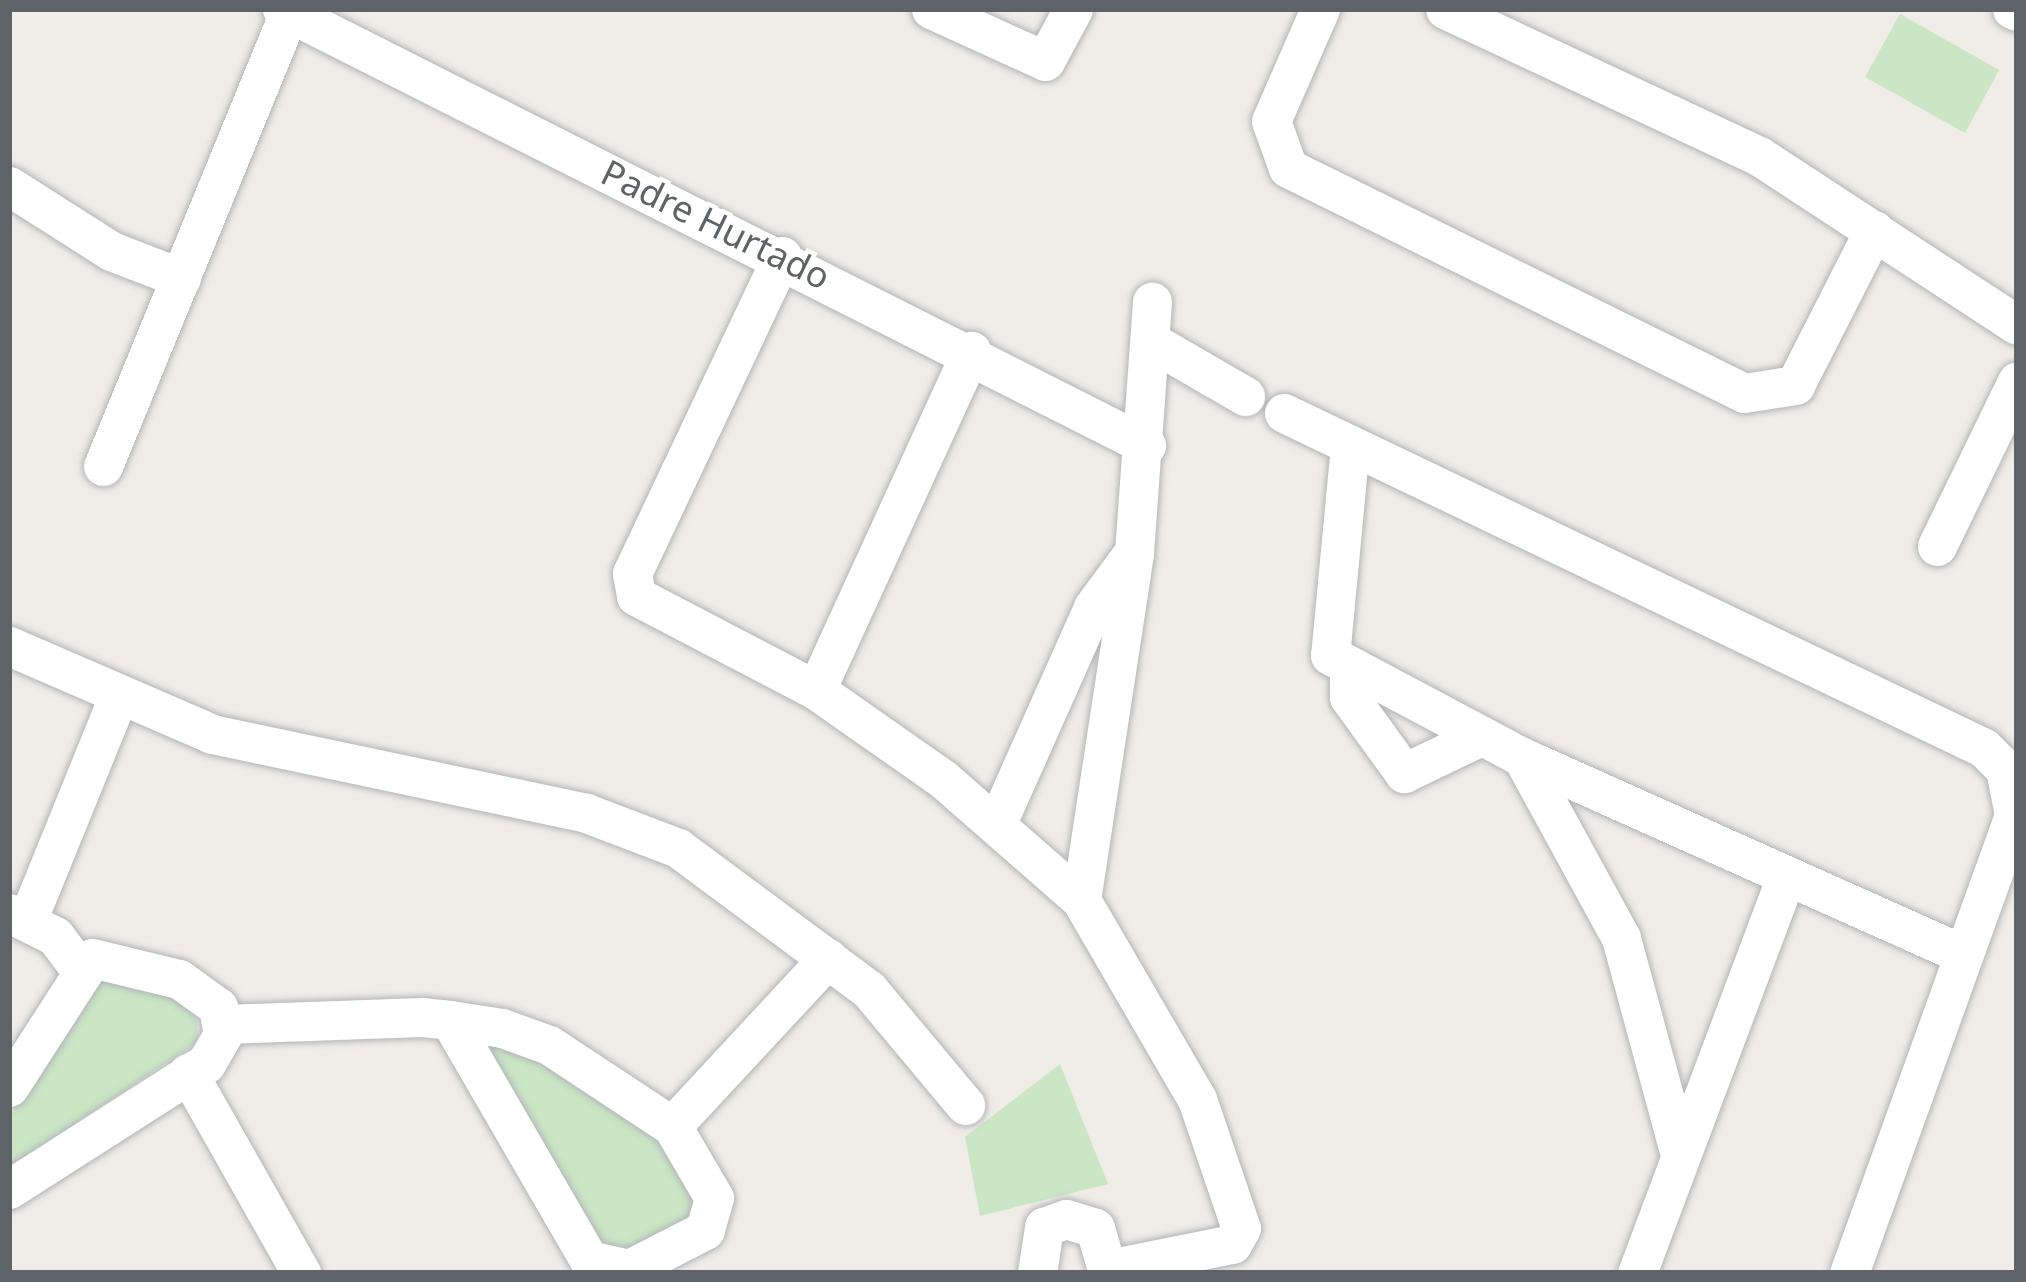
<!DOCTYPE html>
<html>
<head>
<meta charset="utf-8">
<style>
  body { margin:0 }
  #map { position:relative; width:2026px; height:1282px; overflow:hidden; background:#f0ece7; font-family:"Noto Sans",sans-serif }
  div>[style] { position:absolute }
  .green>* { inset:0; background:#cae6c4 }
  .roads { filter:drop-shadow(0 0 3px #b2b5b9) drop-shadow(0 0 3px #b2b5b9) }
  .minor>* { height:39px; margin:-19.5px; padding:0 19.5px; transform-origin:19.5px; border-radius:19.5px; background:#fff }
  span { translate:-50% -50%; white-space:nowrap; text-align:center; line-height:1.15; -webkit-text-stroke:9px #fff; paint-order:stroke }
  .street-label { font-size:36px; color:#5e6367 }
  .frame { position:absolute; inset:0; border:12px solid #5e6367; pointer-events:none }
</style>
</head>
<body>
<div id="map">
  <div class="green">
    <div style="clip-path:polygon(1900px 14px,1999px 70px,1965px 133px,1865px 77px)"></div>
    <div style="clip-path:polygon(88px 975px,153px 984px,196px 1009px,198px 1042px,9px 1167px,9px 1118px)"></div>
    <div style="clip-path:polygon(484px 1040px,557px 1068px,673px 1149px,696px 1196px,685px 1226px,616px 1251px,594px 1242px)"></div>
    <div style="clip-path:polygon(1060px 1064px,1108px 1184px,980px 1216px,965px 1137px)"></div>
  </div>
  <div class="roads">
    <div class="minor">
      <div style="left:282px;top:9px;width:968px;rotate:26.78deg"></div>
      <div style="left:931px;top:9px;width:125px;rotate:24.5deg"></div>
      <div style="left:1045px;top:61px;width:59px;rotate:-61.7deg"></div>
      <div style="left:1320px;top:9px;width:122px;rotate:113.6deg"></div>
      <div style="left:1271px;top:121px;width:50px;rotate:70.1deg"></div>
      <div style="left:1288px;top:168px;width:508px;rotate:26.26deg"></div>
      <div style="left:1744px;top:393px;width:52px;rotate:-8.9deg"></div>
      <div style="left:1795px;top:385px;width:174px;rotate:-63deg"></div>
      <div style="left:1445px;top:9px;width:347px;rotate:25.1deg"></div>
      <div style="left:1759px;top:156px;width:308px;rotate:33.2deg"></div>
      <div style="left:2012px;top:9px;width:5px;rotate:22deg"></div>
      <div style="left:9px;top:186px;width:121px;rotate:32.5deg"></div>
      <div style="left:111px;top:251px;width:75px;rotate:21.1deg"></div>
      <div style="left:782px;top:256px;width:351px;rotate:115.3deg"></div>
      <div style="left:632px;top:573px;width:23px;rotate:80deg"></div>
      <div style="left:636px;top:596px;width:203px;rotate:27.6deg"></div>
      <div style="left:816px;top:690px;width:155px;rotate:35deg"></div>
      <div style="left:943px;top:779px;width:184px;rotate:41.2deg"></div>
      <div style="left:1081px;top:900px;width:230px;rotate:59.8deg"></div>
      <div style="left:1197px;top:1099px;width:136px;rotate:71.2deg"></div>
      <div style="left:1241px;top:1228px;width:18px;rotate:119deg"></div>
      <div style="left:1232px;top:1244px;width:126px;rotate:168.6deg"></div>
      <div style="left:1150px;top:341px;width:110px;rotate:30.1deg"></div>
      <div style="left:1284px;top:413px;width:776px;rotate:25.57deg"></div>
      <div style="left:1984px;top:748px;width:30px;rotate:45deg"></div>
      <div style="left:2005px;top:769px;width:47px;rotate:78.9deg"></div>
      <div style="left:2014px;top:815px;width:487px;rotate:109.8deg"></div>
      <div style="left:1350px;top:445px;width:211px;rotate:95.4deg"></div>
      <div style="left:1330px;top:655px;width:217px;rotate:28deg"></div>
      <div style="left:1522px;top:757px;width:482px;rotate:24.1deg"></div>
      <div style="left:103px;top:466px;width:490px;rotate:-67.7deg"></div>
      <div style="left:1937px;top:546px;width:183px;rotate:-64.1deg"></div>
      <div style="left:9px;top:646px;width:221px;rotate:23.4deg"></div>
      <div style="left:212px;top:734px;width:382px;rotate:11.9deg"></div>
      <div style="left:586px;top:813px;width:98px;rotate:20.8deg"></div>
      <div style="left:678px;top:848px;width:238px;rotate:36.6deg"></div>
      <div style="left:869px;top:990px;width:150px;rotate:50.1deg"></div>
      <div style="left:1349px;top:668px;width:29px;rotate:90deg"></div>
      <div style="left:1349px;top:697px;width:94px;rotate:54.1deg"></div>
      <div style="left:1404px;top:773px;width:85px;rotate:-25.7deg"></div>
      <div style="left:816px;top:690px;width:373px;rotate:-65.4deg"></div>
      <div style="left:1522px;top:757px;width:206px;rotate:61.3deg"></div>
      <div style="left:1621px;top:938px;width:222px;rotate:74.8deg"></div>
      <div style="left:997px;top:823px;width:236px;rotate:-66deg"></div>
      <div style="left:1093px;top:607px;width:62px;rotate:-53.5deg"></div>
      <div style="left:1081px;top:900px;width:351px;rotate:-81.3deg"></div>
      <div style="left:1134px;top:553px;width:252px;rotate:-85.9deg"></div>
      <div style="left:9px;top:913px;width:51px;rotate:26.6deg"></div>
      <div style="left:55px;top:936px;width:39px;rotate:53deg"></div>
      <div style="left:27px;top:921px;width:240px;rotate:-67.9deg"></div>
      <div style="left:224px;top:1024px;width:198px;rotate:-2deg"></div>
      <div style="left:422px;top:1017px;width:28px;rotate:6deg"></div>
      <div style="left:450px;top:1020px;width:53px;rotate:8.7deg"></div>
      <div style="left:502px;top:1028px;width:50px;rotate:19.9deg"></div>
      <div style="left:549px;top:1045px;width:147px;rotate:33.4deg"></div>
      <div style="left:672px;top:1126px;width:83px;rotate:59.7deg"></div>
      <div style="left:714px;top:1198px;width:33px;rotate:106deg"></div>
      <div style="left:705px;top:1230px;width:85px;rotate:152.8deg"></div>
      <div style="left:629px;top:1269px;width:41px;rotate:-167.3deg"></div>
      <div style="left:589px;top:1260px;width:277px;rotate:-120.1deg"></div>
      <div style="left:188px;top:1073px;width:230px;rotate:60.5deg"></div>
      <div style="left:9px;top:1087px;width:153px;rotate:-57.2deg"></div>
      <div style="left:92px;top:958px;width:89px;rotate:13.6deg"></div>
      <div style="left:179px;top:979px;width:48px;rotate:35.7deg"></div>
      <div style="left:218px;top:1007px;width:27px;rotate:80deg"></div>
      <div style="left:223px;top:1034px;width:34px;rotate:120deg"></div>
      <div style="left:206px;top:1063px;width:234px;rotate:147.4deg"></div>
      <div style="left:672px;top:1126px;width:229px;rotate:-47.1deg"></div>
      <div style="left:1037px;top:1273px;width:47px;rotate:-81.3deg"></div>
      <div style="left:1044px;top:1227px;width:23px;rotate:-20deg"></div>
      <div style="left:1066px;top:1219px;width:30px;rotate:17deg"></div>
      <div style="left:1095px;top:1228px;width:47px;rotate:73.9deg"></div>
      <div style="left:1637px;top:1273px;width:421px;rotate:-69.4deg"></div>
    </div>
  </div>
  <div class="street-label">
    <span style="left:716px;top:224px;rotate:26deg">Padre Hurtado</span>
  </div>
  <div class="frame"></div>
</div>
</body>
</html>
